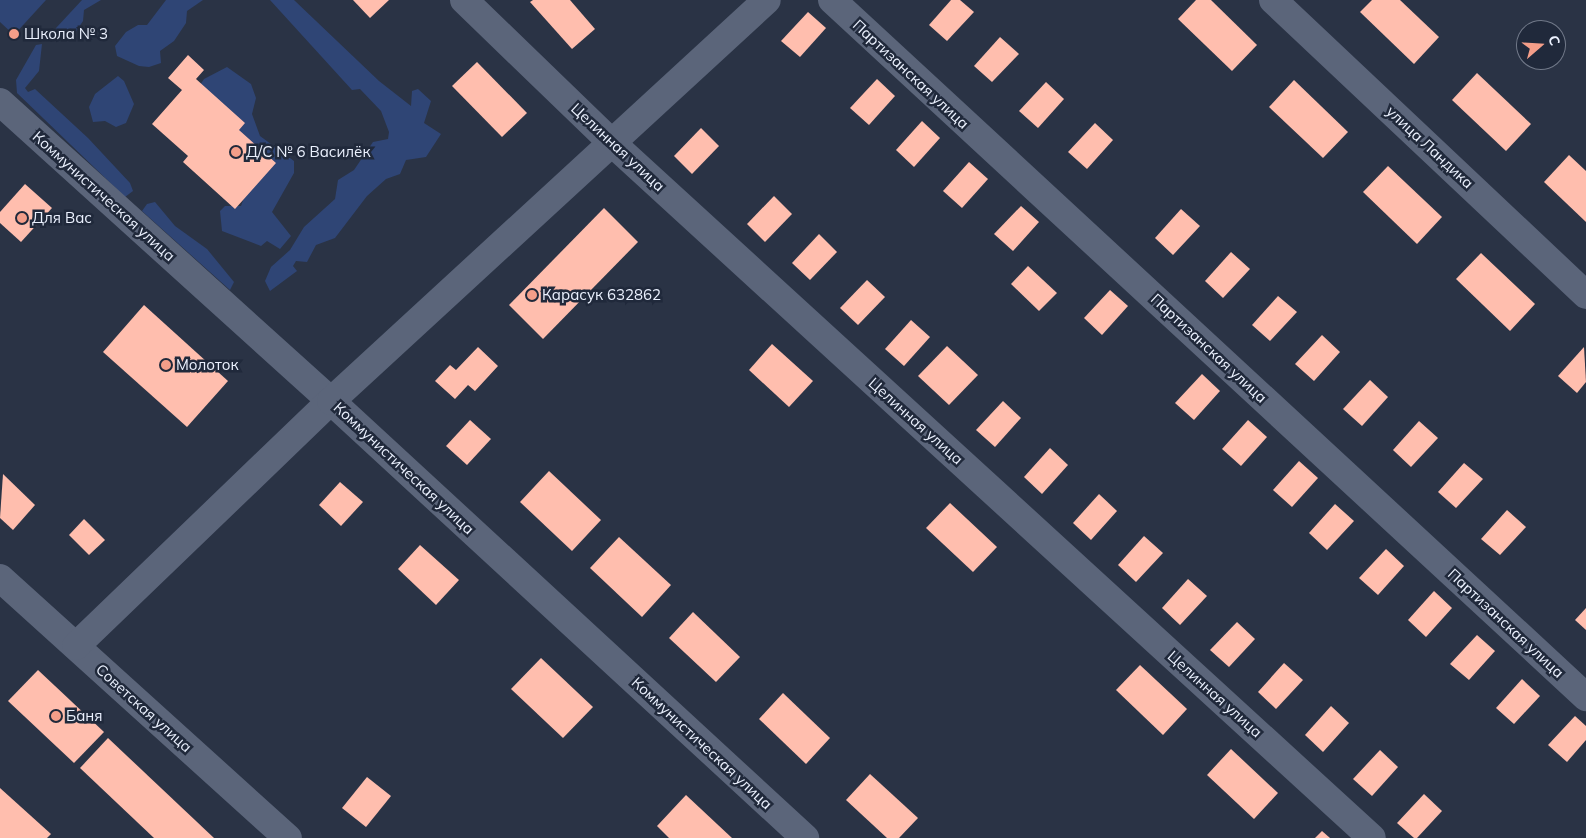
<!DOCTYPE html>
<html>
<head>
<meta charset="utf-8">
<style>
  body { margin:0 }
  #map { position:relative; width:1586px; height:838px; overflow:hidden; background:#2a3345; font-family:Mulish,sans-serif }
  div>[style] { position:absolute }
  .green>* { inset:0; background:#2f4575 }
  .building>* { inset:0; background:#ffbeae }
  .minor>* { height:28px; margin:-14px; padding:0 14px; transform-origin:14px; border-radius:14px; background:#5b657a }
  .dots>* { width:14px; height:14px; translate:-50% -50%; box-sizing:border-box; border:2px solid #20293b; border-radius:50% }
  span { translate:-50% -50%; white-space:nowrap; text-align:center; line-height:1.15; -webkit-text-stroke:5px #20293b; paint-order:stroke }
  .poi-label { font-size:15px; color:#ebf1fe }
  .left { translate:0 -50%; text-align:left }
  .street-label { font-size:15px; color:#ebf1fe }
  .north { position:absolute; left:1516px; top:20px; width:50px; height:50px; box-sizing:border-box; background:#20293b; border:1px solid #717989; border-radius:50%; rotate:71deg; font-size:14px; font-weight:700; line-height:20px; text-align:center; color:#ebf1fe }
  .north::after { content:''; display:block; margin:auto; width:18px; height:22px; background:#f49e89; clip-path:polygon(50% 0,100% 100%,50% 72%,0 100%) }
</style>
</head>
<body>
<div id="map">
  <div class="green">
    <div style="clip-path:polygon(0 0,46px 0,14px 35px,0 22px)"></div>
    <div style="clip-path:polygon(82px 0,101px 0,84px 10px,83px 21px,75px 33px,61px 40px,56px 28px)"></div>
    <div style="clip-path:polygon(166px 0,203px 0,187px 11px,186px 23px,174px 41px,160px 51px,161px 63px,149px 67px,139px 66px,117px 56px,115px 46px,126px 32px,138px 25px,147px 25px)"></div>
    <div style="clip-path:polygon(270px 0,294px 0,379px 81px,411px 106px,412px 91px,418px 89px,431px 101px,424px 123px,441px 134px,426px 157px,406px 160px,400px 174px,386px 179px,367px 196px,335px 238px,316px 245px,307px 262px,296px 261px,293px 266px,297px 271px,270px 291px,265px 281px,271px 267px,290px 250px,304px 227px,335px 199px,338px 180px,354px 170px,373px 142px,388px 139px,389px 132px,381px 111px,360px 89px,352px 90px)"></div>
    <div style="clip-path:polygon(42px 44px,39px 71px,25px 88px,28px 92px,35px 89px,88px 138px,130px 183px,133px 191px,125px 197px,17px 93px,16px 80px,36px 45px)"></div>
    <div style="clip-path:polygon(227px 67px,251px 84px,256px 98px,252px 114px,260px 136px,294px 161px,294px 173px,272px 212px,291px 236px,280px 249px,267px 241px,261px 246px,222px 231px,220px 211px,225px 206px,241px 206px,246px 192px,194px 94px,204px 79px)"></div>
    <div style="clip-path:polygon(118px 76px,124px 81px,134px 104px,126px 123px,116px 127px,105px 121px,93px 122px,89px 107px,95px 94px)"></div>
    <div style="clip-path:polygon(155px 202px,175px 226px,207px 249px,234px 282px,230px 290px,142px 211px,147px 204px)"></div>
  </div>
  <div class="building">
    <div style="clip-path:polygon(353px 0,389px 0,370px 18px)"></div>
    <div style="clip-path:polygon(533px 0,570px 0,595px 29px,572px 49px,530px 2px)"></div>
    <div style="clip-path:polygon(951px 0,960px 0,974px 12px,947px 41px,929px 25px)"></div>
    <div style="clip-path:polygon(1196px 0,1211px 0,1257px 45px,1232px 71px,1178px 19px)"></div>
    <div style="clip-path:polygon(1372px 0,1400px 0,1439px 37px,1414px 64px,1360px 12px)"></div>
    <div style="clip-path:polygon(808px 12px,826px 28px,800px 57px,781px 41px)"></div>
    <div style="clip-path:polygon(1000px 37px,1019px 54px,992px 82px,974px 66px)"></div>
    <div style="clip-path:polygon(188px 55px,204px 70px,196px 79px,245px 123px,239px 130px,276px 163px,235px 209px,183px 162px,188px 156px,152px 124px,182px 90px,168px 78px)"></div>
    <div style="clip-path:polygon(477px 62px,527px 113px,502px 137px,452px 86px)"></div>
    <div style="clip-path:polygon(1477px 73px,1531px 124px,1506px 151px,1452px 100px)"></div>
    <div style="clip-path:polygon(877px 79px,895px 96px,869px 125px,850px 108px)"></div>
    <div style="clip-path:polygon(1294px 80px,1348px 132px,1323px 158px,1269px 107px)"></div>
    <div style="clip-path:polygon(1046px 82px,1064px 99px,1038px 128px,1019px 111px)"></div>
    <div style="clip-path:polygon(922px 121px,940px 138px,914px 167px,896px 150px)"></div>
    <div style="clip-path:polygon(1095px 123px,1113px 140px,1087px 169px,1068px 152px)"></div>
    <div style="clip-path:polygon(701px 128px,719px 146px,692px 174px,674px 156px)"></div>
    <div style="clip-path:polygon(1569px 155px,1586px 171px,1586px 222px,1544px 182px)"></div>
    <div style="clip-path:polygon(969px 162px,988px 179px,962px 208px,943px 191px)"></div>
    <div style="clip-path:polygon(1388px 166px,1442px 217px,1417px 244px,1363px 192px)"></div>
    <div style="clip-path:polygon(25px 184px,52px 208px,21px 242px,0 223px,0 212px)"></div>
    <div style="clip-path:polygon(774px 196px,792px 214px,765px 242px,747px 224px)"></div>
    <div style="clip-path:polygon(1021px 206px,1039px 222px,1013px 251px,994px 234px)"></div>
    <div style="clip-path:polygon(604px 208px,638px 242px,543px 339px,509px 305px)"></div>
    <div style="clip-path:polygon(1181px 209px,1200px 226px,1173px 255px,1155px 238px)"></div>
    <div style="clip-path:polygon(819px 234px,837px 252px,810px 280px,792px 263px)"></div>
    <div style="clip-path:polygon(1231px 252px,1250px 269px,1223px 298px,1205px 281px)"></div>
    <div style="clip-path:polygon(1481px 253px,1535px 304px,1510px 331px,1456px 279px)"></div>
    <div style="clip-path:polygon(1028px 266px,1057px 293px,1039px 311px,1011px 284px)"></div>
    <div style="clip-path:polygon(867px 280px,885px 297px,858px 325px,840px 308px)"></div>
    <div style="clip-path:polygon(1110px 290px,1128px 306px,1102px 335px,1084px 318px)"></div>
    <div style="clip-path:polygon(1278px 296px,1297px 312px,1270px 341px,1252px 325px)"></div>
    <div style="clip-path:polygon(144px 305px,228px 381px,187px 427px,103px 352px)"></div>
    <div style="clip-path:polygon(911px 320px,930px 337px,904px 366px,885px 349px)"></div>
    <div style="clip-path:polygon(1322px 335px,1340px 352px,1314px 381px,1295px 364px)"></div>
    <div style="clip-path:polygon(772px 344px,813px 381px,789px 407px,749px 370px)"></div>
    <div style="clip-path:polygon(947px 346px,978px 375px,949px 405px,918px 376px)"></div>
    <div style="clip-path:polygon(478px 347px,498px 366px,475px 391px,468px 385px,455px 399px,435px 381px,450px 365px,456px 370px)"></div>
    <div style="clip-path:polygon(1584px 347px,1586px 382px,1577px 393px,1558px 376px)"></div>
    <div style="clip-path:polygon(1202px 374px,1220px 391px,1194px 420px,1175px 403px)"></div>
    <div style="clip-path:polygon(1370px 380px,1388px 397px,1362px 426px,1343px 409px)"></div>
    <div style="clip-path:polygon(1003px 401px,1021px 418px,995px 447px,976px 430px)"></div>
    <div style="clip-path:polygon(470px 420px,491px 439px,467px 465px,446px 446px)"></div>
    <div style="clip-path:polygon(1248px 420px,1267px 437px,1241px 466px,1222px 449px)"></div>
    <div style="clip-path:polygon(1419px 421px,1438px 438px,1411px 467px,1393px 450px)"></div>
    <div style="clip-path:polygon(1050px 448px,1068px 465px,1042px 494px,1024px 477px)"></div>
    <div style="clip-path:polygon(1299px 461px,1318px 478px,1292px 507px,1273px 490px)"></div>
    <div style="clip-path:polygon(1464px 463px,1483px 479px,1456px 508px,1438px 492px)"></div>
    <div style="clip-path:polygon(549px 471px,601px 520px,572px 551px,520px 502px)"></div>
    <div style="clip-path:polygon(3px 474px,35px 505px,13px 530px,0 518px)"></div>
    <div style="clip-path:polygon(340px 482px,363px 502px,341px 526px,319px 505px)"></div>
    <div style="clip-path:polygon(1099px 494px,1117px 511px,1091px 540px,1073px 523px)"></div>
    <div style="clip-path:polygon(950px 503px,997px 547px,973px 572px,926px 528px)"></div>
    <div style="clip-path:polygon(1335px 504px,1354px 521px,1327px 550px,1309px 533px)"></div>
    <div style="clip-path:polygon(1507px 510px,1526px 527px,1500px 555px,1481px 539px)"></div>
    <div style="clip-path:polygon(84px 519px,105px 540px,89px 555px,69px 535px)"></div>
    <div style="clip-path:polygon(1144px 536px,1163px 553px,1136px 582px,1118px 565px)"></div>
    <div style="clip-path:polygon(619px 537px,671px 585px,642px 617px,590px 568px)"></div>
    <div style="clip-path:polygon(420px 545px,459px 580px,436px 605px,398px 569px)"></div>
    <div style="clip-path:polygon(1386px 549px,1404px 566px,1378px 595px,1359px 578px)"></div>
    <div style="clip-path:polygon(1188px 579px,1207px 596px,1180px 625px,1162px 608px)"></div>
    <div style="clip-path:polygon(1434px 591px,1452px 608px,1426px 637px,1408px 620px)"></div>
    <div style="clip-path:polygon(1586px 608px,1586px 630px,1575px 620px)"></div>
    <div style="clip-path:polygon(693px 612px,740px 657px,716px 682px,669px 638px)"></div>
    <div style="clip-path:polygon(1237px 622px,1255px 639px,1229px 667px,1210px 650px)"></div>
    <div style="clip-path:polygon(1477px 635px,1495px 651px,1469px 680px,1450px 664px)"></div>
    <div style="clip-path:polygon(541px 658px,593px 707px,563px 738px,511px 689px)"></div>
    <div style="clip-path:polygon(1284px 663px,1303px 680px,1276px 709px,1258px 692px)"></div>
    <div style="clip-path:polygon(1140px 665px,1187px 709px,1163px 735px,1116px 690px)"></div>
    <div style="clip-path:polygon(38px 670px,104px 732px,74px 763px,8px 701px)"></div>
    <div style="clip-path:polygon(1522px 679px,1540px 696px,1514px 724px,1496px 708px)"></div>
    <div style="clip-path:polygon(783px 693px,830px 738px,806px 764px,759px 719px)"></div>
    <div style="clip-path:polygon(1331px 706px,1349px 723px,1323px 752px,1305px 735px)"></div>
    <div style="clip-path:polygon(1575px 716px,1586px 726px,1586px 740px,1567px 762px,1548px 745px)"></div>
    <div style="clip-path:polygon(108px 738px,214px 838px,154px 838px,80px 768px)"></div>
    <div style="clip-path:polygon(1231px 749px,1278px 793px,1254px 819px,1207px 775px)"></div>
    <div style="clip-path:polygon(1380px 750px,1398px 767px,1372px 796px,1353px 779px)"></div>
    <div style="clip-path:polygon(870px 774px,918px 818px,899px 838px,887px 838px,846px 800px)"></div>
    <div style="clip-path:polygon(367px 777px,391px 796px,366px 827px,342px 808px)"></div>
    <div style="clip-path:polygon(0 788px,51px 834px,47px 838px,0 838px)"></div>
    <div style="clip-path:polygon(1424px 794px,1442px 811px,1417px 838px,1414px 838px,1397px 823px)"></div>
    <div style="clip-path:polygon(686px 795px,732px 838px,669px 838px,657px 826px)"></div>
    <div style="clip-path:polygon(1322px 831px,1330px 838px,1315px 838px)"></div>
  </div>
  <div class="minor">
    <div style="left:464px;top:0;width:204px;rotate:44deg"></div>
    <div style="left:611px;top:142px;width:1031px;rotate:42.45deg"></div>
    <div style="left:832px;top:0;width:1027px;rotate:42.75deg"></div>
    <div style="left:1273px;top:0;width:430px;rotate:43.3deg"></div>
    <div style="left:0;top:102px;width:446px;rotate:42.1deg"></div>
    <div style="left:331px;top:401px;width:645px;rotate:42.67deg"></div>
    <div style="left:0;top:578px;width:388px;rotate:42.1deg"></div>
    <div style="left:76px;top:646px;width:354px;rotate:-43.9deg"></div>
    <div style="left:331px;top:401px;width:592px;rotate:-42.61deg"></div>
  </div>
  <div class="dots">
    <div style="left:14px;top:34px;background:#f49e89"></div>
    <div style="left:236px;top:152px;background:#f49e89"></div>
    <div style="left:22px;top:218px;background:#f49e89"></div>
    <div style="left:532px;top:295px;background:#f49e89"></div>
    <div style="left:166px;top:365px;background:#f49e89"></div>
    <div style="left:56px;top:716px;background:#f49e89"></div>
  </div>
  <div class="poi-label">
    <span class="left" style="left:24px;top:34px">Школа № 3</span>
    <span class="left" style="left:246px;top:152px">Д/С № 6 Василёк</span>
    <span class="left" style="left:32px;top:218px">Для Вас</span>
    <span class="left" style="left:542px;top:295px">Карасук 632862</span>
    <span class="left" style="left:176px;top:365px">Молоток</span>
    <span class="left" style="left:66px;top:716px">Баня</span>
  </div>
  <div class="street-label">
    <span style="left:911px;top:74px;rotate:43deg">Партизанская улица</span>
    <span style="left:618px;top:147px;rotate:43deg">Целинная улица</span>
    <span style="left:1430px;top:147px;rotate:43deg">улица Ландика</span>
    <span style="left:104px;top:196px;rotate:42deg">Коммунистическая улица</span>
    <span style="left:1209px;top:348px;rotate:43deg">Партизанская улица</span>
    <span style="left:916px;top:421px;rotate:42deg">Целинная улица</span>
    <span style="left:404px;top:468px;rotate:43deg">Коммунистическая улица</span>
    <span style="left:1506px;top:623px;rotate:43deg">Партизанская улица</span>
    <span style="left:1215px;top:694px;rotate:42deg">Целинная улица</span>
    <span style="left:144px;top:708px;rotate:42deg">Советская улица</span>
    <span style="left:702px;top:743px;rotate:43deg">Коммунистическая улица</span>
  </div>
  <div class="north">С</div>
</div>
</body>
</html>
